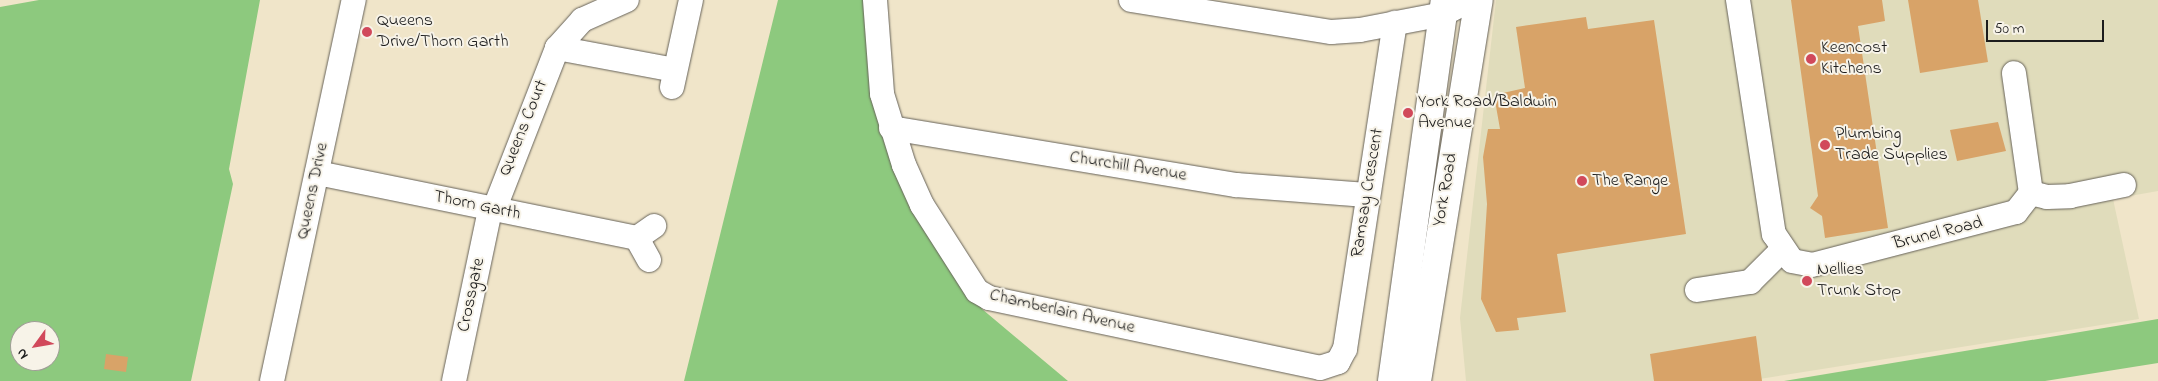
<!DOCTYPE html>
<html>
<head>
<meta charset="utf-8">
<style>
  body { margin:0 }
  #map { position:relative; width:2158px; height:381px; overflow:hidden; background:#f0e5c9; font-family:"Indie Flower",sans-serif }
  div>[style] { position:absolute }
  .built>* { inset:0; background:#e0dcbb }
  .green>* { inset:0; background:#8dc97e }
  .building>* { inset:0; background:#d8a368 }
  .roads { filter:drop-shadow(0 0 1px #666259) drop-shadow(0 0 1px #666259) }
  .minor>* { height:24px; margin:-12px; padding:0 12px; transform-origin:12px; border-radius:12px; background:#fff }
  .highway>* { height:28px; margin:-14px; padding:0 14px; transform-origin:14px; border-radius:14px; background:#fff }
  .dots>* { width:14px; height:14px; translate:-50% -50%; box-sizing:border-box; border:2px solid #f7f3e8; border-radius:50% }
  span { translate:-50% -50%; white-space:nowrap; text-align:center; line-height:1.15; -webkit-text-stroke:4px #f7f3e8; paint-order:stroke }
  .poi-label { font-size:18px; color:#1c1c1c }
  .left { translate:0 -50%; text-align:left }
  .street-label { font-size:18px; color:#1c1c1c }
  .north { position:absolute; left:10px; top:321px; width:50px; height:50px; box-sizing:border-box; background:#f7f3e8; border:1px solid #9f9d96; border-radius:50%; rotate:238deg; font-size:14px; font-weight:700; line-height:20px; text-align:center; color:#1c1c1c }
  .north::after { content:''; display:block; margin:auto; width:18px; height:22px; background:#d1495b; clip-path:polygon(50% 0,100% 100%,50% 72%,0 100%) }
  .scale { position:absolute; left:1986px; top:20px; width:118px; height:22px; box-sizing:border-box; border:2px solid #1c1c1c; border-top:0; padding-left:6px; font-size:15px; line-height:18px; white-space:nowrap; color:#1c1c1c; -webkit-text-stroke:4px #f7f3e8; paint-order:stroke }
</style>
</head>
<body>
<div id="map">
  <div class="built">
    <div style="clip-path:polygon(1496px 0,2158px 0,2158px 191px,2113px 199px,2139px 319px,1747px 381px,1466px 381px,1460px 318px)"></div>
  </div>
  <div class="green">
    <div style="clip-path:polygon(evenodd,39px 0,260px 0,229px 169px,233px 184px,191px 381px,0 381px,0 7px,39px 0,20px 331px,50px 331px,50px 361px,20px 361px,20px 331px)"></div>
    <div style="clip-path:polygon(778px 0,876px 0,891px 128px,977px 291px,982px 309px,1068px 381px,684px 381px)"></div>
    <div style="clip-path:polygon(2158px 319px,2158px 363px,2045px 381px,1784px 381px)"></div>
  </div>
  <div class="building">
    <div style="clip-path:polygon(1791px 0,1882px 0,1885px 21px,1858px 26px,1888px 228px,1825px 238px,1822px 216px,1810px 208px,1818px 196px)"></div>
    <div style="clip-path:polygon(1908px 0,1978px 0,1988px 62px,1920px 73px)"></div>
    <div style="clip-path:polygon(1586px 17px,1588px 29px,1654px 20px,1686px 234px,1557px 254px,1566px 312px,1517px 318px,1519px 330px,1496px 332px,1481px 299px,1487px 204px,1483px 157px,1488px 129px,1500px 129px,1494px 95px,1525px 88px,1516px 27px)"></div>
    <div style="clip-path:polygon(1998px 122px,2006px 151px,1957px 161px,1950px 130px)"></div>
    <div style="clip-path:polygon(1756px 336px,1762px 381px,1654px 381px,1650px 354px)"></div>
    <div style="clip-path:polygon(106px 354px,128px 357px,126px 372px,104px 369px)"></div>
  </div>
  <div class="roads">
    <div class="minor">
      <div style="left:875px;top:0;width:94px;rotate:85.7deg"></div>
      <div style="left:882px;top:94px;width:74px;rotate:72.8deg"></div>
      <div style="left:904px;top:165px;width:44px;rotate:65.8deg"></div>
      <div style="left:922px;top:205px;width:102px;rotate:57.4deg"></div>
      <div style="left:977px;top:291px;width:14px;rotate:30deg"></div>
      <div style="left:989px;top:298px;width:338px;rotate:11.9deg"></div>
      <div style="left:1320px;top:368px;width:19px;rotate:-18deg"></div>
      <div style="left:1338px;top:362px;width:15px;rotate:-62deg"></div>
      <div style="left:1345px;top:349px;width:330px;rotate:-81.3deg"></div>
      <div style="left:1131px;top:0;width:203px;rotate:9.1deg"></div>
      <div style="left:1331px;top:32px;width:29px;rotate:-4deg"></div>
      <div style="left:1360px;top:30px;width:85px;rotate:-10.9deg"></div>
      <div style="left:1443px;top:14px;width:31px;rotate:-27deg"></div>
      <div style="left:1738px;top:0;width:237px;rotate:81.3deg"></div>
      <div style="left:1774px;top:234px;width:32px;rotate:56deg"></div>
      <div style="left:1792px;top:261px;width:20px;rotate:11deg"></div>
      <div style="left:1812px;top:265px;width:211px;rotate:-14.6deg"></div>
      <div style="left:2016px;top:212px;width:24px;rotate:-52deg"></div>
      <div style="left:2031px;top:193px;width:121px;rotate:-98.1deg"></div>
      <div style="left:557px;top:48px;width:120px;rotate:10.6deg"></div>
      <div style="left:672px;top:87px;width:89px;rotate:-77.7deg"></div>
      <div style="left:891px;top:128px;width:350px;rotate:9.4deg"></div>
      <div style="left:1236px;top:185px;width:131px;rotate:4.4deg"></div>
      <div style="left:317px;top:173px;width:327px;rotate:11.5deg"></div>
      <div style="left:2031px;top:193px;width:16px;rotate:14deg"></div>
      <div style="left:2047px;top:197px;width:23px;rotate:-2deg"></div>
      <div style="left:2070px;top:196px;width:55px;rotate:-11.5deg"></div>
      <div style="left:494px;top:210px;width:174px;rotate:-68.7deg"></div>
      <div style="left:557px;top:48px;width:38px;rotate:-48deg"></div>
      <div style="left:582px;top:20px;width:49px;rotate:-24deg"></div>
      <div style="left:649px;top:260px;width:25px;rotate:-119deg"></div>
      <div style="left:637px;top:238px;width:21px;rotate:-35deg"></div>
      <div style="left:1697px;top:290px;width:54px;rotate:-8.6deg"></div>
      <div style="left:1750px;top:282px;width:45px;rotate:-45deg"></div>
      <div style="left:272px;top:381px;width:390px;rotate:-77.9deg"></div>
      <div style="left:454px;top:381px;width:175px;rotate:-78.1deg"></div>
    </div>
    <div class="highway">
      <div style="left:1392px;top:381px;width:385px;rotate:-82.1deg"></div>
      <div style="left:1417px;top:381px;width:386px;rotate:-80.8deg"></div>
    </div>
  </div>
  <div class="dots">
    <div style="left:367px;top:32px;background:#d1495b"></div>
    <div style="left:1811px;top:59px;background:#d1495b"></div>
    <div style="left:1408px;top:113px;background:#d1495b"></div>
    <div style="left:1825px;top:145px;background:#d1495b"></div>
    <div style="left:1582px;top:181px;background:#d1495b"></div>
    <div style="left:1807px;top:281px;background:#d1495b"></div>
  </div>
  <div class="poi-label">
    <span class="left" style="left:377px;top:32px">Queens<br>Drive/Thorn Garth</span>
    <span class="left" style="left:1821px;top:59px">Keencost<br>Kitchens</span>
    <span class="left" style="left:1418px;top:113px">York Road/Baldwin<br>Avenue</span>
    <span class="left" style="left:1835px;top:145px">Plumbing<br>Trade Supplies</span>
    <span class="left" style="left:1592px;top:181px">The Range</span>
    <span class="left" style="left:1817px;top:281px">Nellies<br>Trunk Stop</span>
  </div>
  <div class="street-label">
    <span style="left:524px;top:128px;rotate:-68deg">Queens Court</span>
    <span style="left:1128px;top:167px;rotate:9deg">Churchill Avenue</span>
    <span style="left:1446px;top:190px;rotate:-80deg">York Road</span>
    <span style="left:313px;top:191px;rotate:-78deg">Queens Drive</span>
    <span style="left:1368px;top:193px;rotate:-81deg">Ramsay Crescent</span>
    <span style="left:477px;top:206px;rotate:12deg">Thorn Garth</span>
    <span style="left:1938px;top:234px;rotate:-14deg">Brunel Road</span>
    <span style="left:472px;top:295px;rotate:-78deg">Crossgate</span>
    <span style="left:1062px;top:312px;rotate:13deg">Chamberlain Avenue</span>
  </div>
  <div class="north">N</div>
  <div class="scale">50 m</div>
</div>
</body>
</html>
